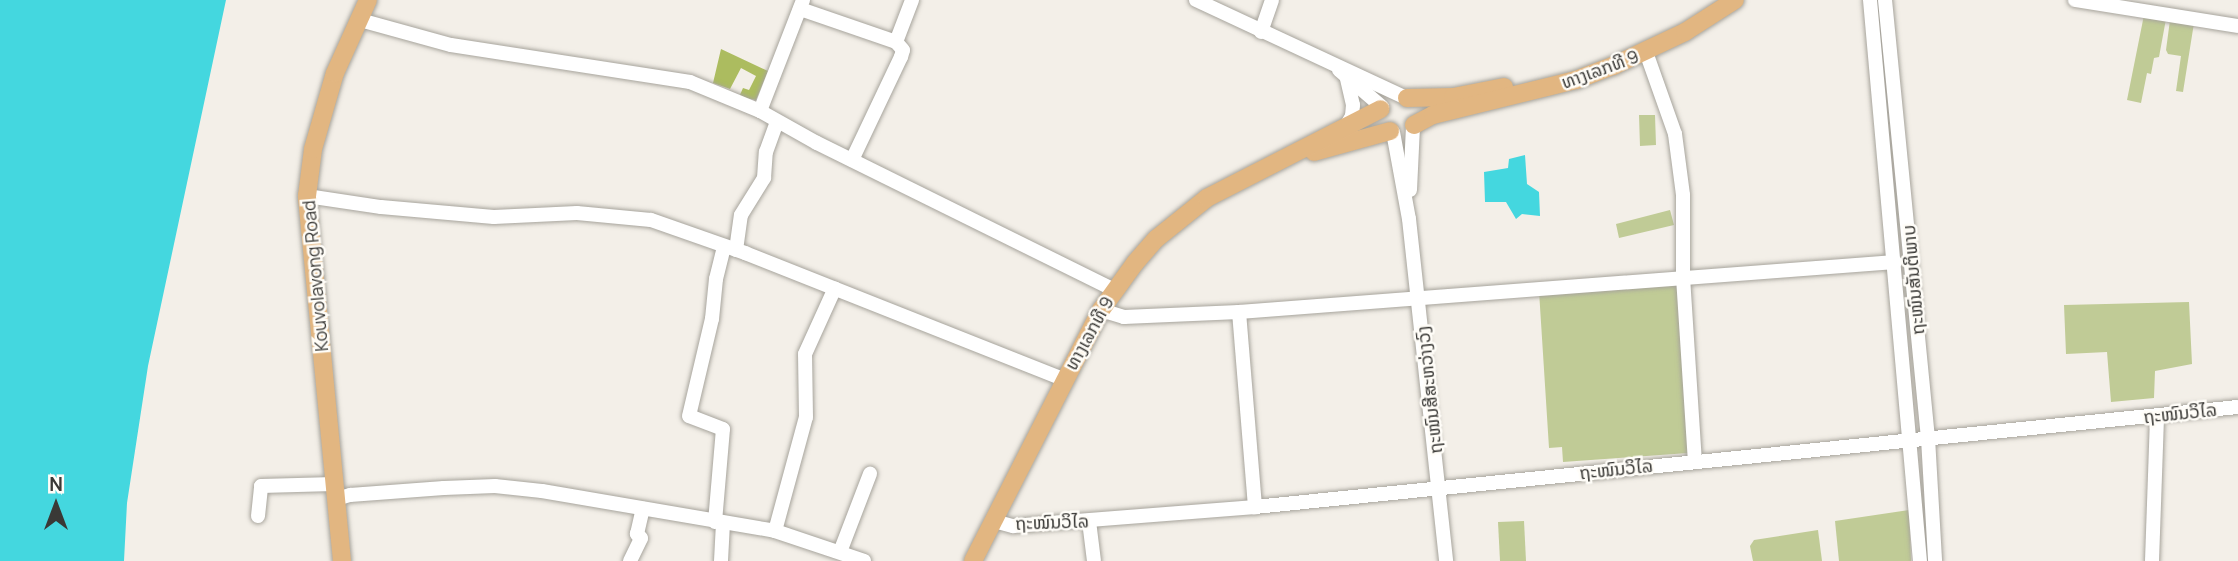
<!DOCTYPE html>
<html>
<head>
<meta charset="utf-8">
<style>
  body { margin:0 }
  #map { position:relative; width:2238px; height:561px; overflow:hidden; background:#f3efe8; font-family:Manrope,"Noto Sans Lao",sans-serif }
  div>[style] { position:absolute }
  .green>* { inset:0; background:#c0cb96 }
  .forest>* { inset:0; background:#acbc5f }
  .water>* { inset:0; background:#44d7df }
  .roads { filter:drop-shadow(0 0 2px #a7a49c) drop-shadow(0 0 2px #a7a49c) }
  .minor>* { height:14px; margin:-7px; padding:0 7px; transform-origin:7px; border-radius:7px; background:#fff }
  .major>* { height:18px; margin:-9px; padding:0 9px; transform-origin:9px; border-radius:9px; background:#e2b681 }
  span { translate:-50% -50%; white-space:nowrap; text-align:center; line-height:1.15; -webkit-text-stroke:5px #fffdf8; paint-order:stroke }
  .street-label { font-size:18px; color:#3a3936 }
  .north { position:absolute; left:21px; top:470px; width:70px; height:70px; -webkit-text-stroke:5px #fffdf8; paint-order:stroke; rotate:0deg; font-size:19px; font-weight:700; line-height:28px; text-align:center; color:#3a3936 }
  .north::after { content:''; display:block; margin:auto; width:24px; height:32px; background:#3a3936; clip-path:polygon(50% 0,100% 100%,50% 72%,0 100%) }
</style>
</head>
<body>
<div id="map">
  <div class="green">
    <div style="clip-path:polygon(2144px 15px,2166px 19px,2159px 57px,2154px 58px,2151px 74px,2147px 73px,2141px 103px,2127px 100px)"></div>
    <div style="clip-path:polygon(2170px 20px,2194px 23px,2183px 92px,2176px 91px,2181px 56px,2168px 54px,2166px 50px)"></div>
    <div style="clip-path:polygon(1639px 115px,1655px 115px,1656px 145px,1640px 146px)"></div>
    <div style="clip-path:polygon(1670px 210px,1674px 225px,1619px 238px,1616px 224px)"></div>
    <div style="clip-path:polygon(1677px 282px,1688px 453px,1563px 462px,1562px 447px,1549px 448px,1539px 291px)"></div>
    <div style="clip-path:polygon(2189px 302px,2192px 364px,2155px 371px,2154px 398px,2111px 402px,2107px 352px,2066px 354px,2064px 305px)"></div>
    <div style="clip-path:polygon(1909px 510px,1911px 561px,1839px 561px,1835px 521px)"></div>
    <div style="clip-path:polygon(1524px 521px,1526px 561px,1500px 561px,1498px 522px)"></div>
    <div style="clip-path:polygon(1818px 530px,1822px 561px,1753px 561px,1750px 546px,1754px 540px)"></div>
  </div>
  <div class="forest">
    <div style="clip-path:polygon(721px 49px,768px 71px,756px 100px,739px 97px,743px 88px,749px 90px,756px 76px,741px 68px,730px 89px,713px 83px)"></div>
  </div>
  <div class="water">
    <div style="clip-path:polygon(0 0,226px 0,148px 366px,127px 503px,124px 561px,0 561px)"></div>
    <div style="clip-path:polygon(1525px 155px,1527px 184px,1539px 192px,1540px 216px,1522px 214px,1516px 219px,1506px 202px,1485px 202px,1484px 172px,1508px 168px,1509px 159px)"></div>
  </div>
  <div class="roads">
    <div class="minor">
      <div style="left:1196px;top:0;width:227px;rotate:25deg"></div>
      <div style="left:1870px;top:0;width:563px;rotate:84.91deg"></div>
      <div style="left:1885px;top:0;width:440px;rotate:84.4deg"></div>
      <div style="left:1928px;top:438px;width:123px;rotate:86.7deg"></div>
      <div style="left:2075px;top:0;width:165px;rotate:9.1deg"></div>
      <div style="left:800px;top:9px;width:102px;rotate:19deg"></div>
      <div style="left:360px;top:20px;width:94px;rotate:15.4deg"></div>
      <div style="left:451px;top:45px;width:242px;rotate:8.8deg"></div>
      <div style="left:690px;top:82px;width:76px;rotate:22.5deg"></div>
      <div style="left:760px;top:111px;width:65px;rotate:29.3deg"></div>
      <div style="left:817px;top:143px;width:331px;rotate:26.3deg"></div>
      <div style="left:1261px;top:32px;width:34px;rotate:-71deg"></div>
      <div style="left:1646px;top:52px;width:87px;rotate:70.5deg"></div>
      <div style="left:1675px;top:134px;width:62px;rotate:82.5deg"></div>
      <div style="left:1683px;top:195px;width:82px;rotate:90deg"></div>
      <div style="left:1683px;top:277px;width:184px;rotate:86.3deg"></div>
      <div style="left:1339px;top:70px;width:57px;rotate:40.7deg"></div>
      <div style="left:760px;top:111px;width:119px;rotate:-68.8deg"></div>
      <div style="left:1345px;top:128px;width:14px;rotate:-60deg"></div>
      <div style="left:1352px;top:116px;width:11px;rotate:-85deg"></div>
      <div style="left:1353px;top:105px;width:28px;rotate:-103deg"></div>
      <div style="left:1393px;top:132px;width:88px;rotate:79.6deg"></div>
      <div style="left:1409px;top:219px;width:344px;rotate:83.8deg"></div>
      <div style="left:852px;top:160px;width:114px;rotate:-64.6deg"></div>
      <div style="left:901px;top:57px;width:7px;rotate:-74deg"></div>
      <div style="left:903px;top:50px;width:11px;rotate:-131deg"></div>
      <div style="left:896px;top:42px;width:45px;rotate:-69.1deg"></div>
      <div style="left:1410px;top:190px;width:64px;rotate:-87.3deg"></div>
      <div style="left:307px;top:196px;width:75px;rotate:8.5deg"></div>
      <div style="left:381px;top:207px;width:113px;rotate:5.1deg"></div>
      <div style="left:494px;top:217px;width:83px;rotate:-2.8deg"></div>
      <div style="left:577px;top:213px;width:74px;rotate:5.4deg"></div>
      <div style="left:651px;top:220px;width:100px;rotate:19.3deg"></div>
      <div style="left:745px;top:253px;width:342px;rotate:21.6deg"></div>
      <div style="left:736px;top:250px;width:35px;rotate:-82deg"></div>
      <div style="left:741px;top:215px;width:44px;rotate:-58.1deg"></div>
      <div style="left:764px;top:178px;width:26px;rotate:-86deg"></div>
      <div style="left:766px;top:152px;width:32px;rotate:-70deg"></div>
      <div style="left:1101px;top:310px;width:24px;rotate:17deg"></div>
      <div style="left:1124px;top:317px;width:115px;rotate:-2.5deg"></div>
      <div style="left:1239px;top:312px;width:658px;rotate:-4.36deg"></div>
      <div style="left:1239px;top:312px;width:196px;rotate:85.3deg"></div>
      <div style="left:336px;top:499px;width:15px;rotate:-16deg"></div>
      <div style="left:350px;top:495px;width:94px;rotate:-4.3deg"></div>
      <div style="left:444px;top:488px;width:51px;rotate:-2.2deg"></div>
      <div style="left:495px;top:486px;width:47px;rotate:6.1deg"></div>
      <div style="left:542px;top:491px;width:236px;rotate:9.7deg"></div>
      <div style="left:775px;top:531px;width:94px;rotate:18.6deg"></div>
      <div style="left:258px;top:516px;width:30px;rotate:-84deg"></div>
      <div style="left:261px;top:486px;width:73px;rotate:-1.6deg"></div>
      <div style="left:994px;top:521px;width:20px;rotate:15deg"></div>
      <div style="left:1013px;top:526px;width:243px;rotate:-4.5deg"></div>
      <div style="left:1255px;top:507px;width:988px;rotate:-5.81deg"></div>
      <div style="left:1089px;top:521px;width:40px;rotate:82.9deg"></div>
      <div style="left:715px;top:522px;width:93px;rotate:-85.1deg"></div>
      <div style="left:723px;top:429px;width:36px;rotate:-159deg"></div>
      <div style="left:689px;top:416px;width:100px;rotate:-76.7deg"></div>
      <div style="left:712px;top:319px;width:40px;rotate:-84.3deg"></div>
      <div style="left:716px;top:279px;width:34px;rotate:-76deg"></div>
      <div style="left:775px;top:531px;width:118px;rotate:-74.8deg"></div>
      <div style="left:806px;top:417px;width:63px;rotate:-90.9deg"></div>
      <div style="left:805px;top:354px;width:72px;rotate:-65.6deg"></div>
      <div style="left:840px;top:552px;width:84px;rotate:-69deg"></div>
      <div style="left:630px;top:561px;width:25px;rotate:-64deg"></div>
      <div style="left:641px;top:538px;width:6px;rotate:-135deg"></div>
      <div style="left:637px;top:534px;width:26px;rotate:-77deg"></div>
      <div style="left:721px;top:561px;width:38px;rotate:-87deg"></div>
      <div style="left:2152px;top:561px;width:145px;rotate:-88deg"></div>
    </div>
    <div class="major">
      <div style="left:1407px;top:98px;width:46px;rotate:-1.2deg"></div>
      <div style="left:1453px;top:97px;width:52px;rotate:-11.1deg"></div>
      <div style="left:1414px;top:125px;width:21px;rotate:-28deg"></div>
      <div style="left:1433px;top:115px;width:147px;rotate:-13.8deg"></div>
      <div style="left:1576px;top:80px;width:40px;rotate:-21deg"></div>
      <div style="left:1613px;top:66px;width:80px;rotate:-25.3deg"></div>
      <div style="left:1685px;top:32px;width:59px;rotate:-32.6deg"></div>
      <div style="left:1314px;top:152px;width:79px;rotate:-15.4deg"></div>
      <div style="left:342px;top:561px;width:367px;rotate:-95.5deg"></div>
      <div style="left:307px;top:196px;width:47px;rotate:-82.7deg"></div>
      <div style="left:313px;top:149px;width:79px;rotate:-73.9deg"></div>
      <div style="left:335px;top:73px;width:80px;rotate:-65.7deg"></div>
      <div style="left:973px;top:561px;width:282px;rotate:-63deg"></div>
      <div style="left:1101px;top:310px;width:58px;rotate:-54.1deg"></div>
      <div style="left:1135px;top:263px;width:32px;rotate:-49deg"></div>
      <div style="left:1156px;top:239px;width:65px;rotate:-38.8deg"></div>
      <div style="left:1207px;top:198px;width:195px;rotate:-27.1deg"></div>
    </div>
  </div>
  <div class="street-label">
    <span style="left:1600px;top:69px;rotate:-20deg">ທາງເລກທີ 9</span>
    <span style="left:315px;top:276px;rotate:-95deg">Kouvolavong Road</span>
    <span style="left:1913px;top:280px;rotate:-95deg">ຖະໜົນສັນຕິພາບ</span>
    <span style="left:1089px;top:333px;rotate:-61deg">ທາງເລກທີ 9</span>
    <span style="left:1429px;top:390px;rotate:-96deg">ຖະໜົນສີສະຫວ່າງວົງ</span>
    <span style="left:2180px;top:413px;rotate:-6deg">ຖະໜົນວິໄລ</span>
    <span style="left:1616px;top:469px;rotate:-6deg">ຖະໜົນວິໄລ</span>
    <span style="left:1052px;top:522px;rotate:-2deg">ຖະໜົນວິໄລ</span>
  </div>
  <div class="north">N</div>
</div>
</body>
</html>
